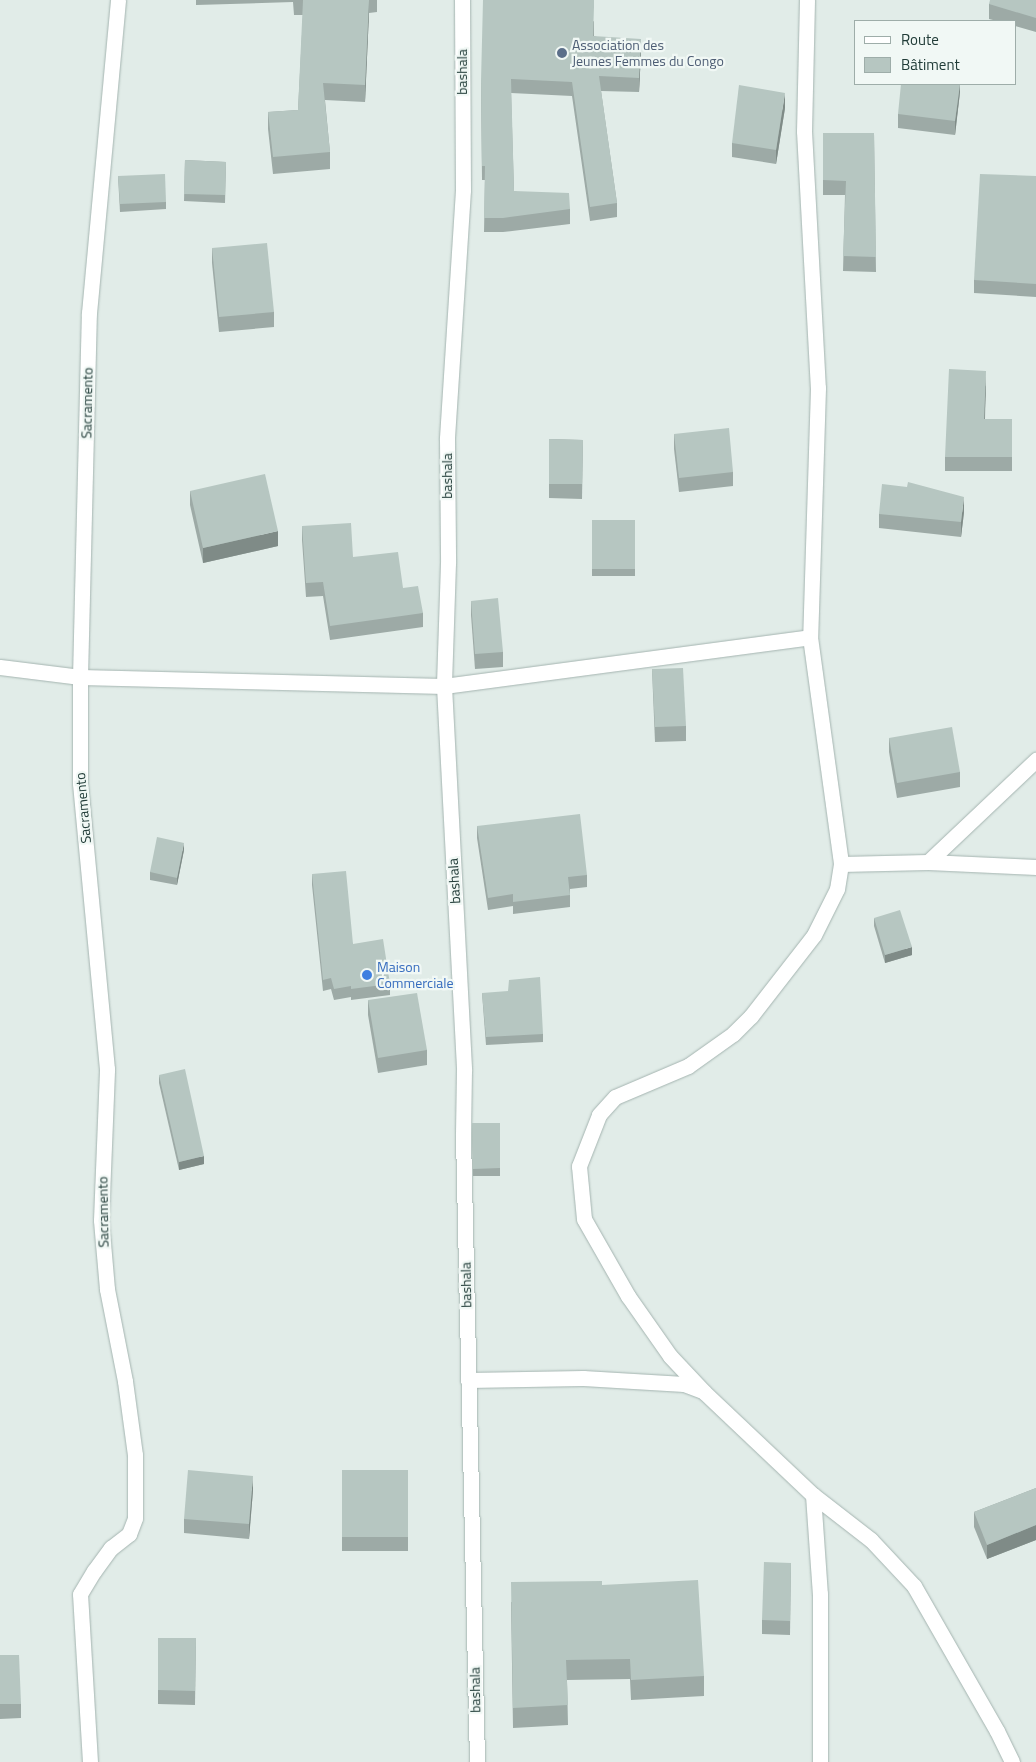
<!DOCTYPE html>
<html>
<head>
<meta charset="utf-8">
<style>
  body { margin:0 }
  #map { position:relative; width:1036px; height:1762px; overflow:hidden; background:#e1ece8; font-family:"Titillium Web",sans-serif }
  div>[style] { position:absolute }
  .roads { filter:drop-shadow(0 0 1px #a4b4b0) drop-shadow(0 0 1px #a4b4b0) }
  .minor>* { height:15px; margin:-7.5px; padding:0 7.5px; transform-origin:7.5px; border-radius:7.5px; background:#fff }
  .wall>* { inset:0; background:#9daaa6 }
  .shaded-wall>* { inset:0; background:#7f8b87 }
  .building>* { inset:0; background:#b6c6c1 }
  .dots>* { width:14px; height:14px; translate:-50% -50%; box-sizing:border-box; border:2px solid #f1f8f5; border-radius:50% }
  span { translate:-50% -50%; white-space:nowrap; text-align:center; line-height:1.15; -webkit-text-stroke:4.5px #f1f8f5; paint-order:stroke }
  .service-label { font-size:14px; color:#4e5e75 }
  .left { translate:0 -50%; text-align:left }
  .street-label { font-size:14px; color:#213c38 }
  .shop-label { font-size:14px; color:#366cbe }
  .legend { position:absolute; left:854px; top:20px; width:162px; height:65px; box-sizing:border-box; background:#f1f8f5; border:1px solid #9eada9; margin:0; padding:6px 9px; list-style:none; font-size:15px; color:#213c38 }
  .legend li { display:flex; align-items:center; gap:10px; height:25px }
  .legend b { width:25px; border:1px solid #9eada9 }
</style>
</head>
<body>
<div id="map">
  <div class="roads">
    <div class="minor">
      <div style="left:462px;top:0;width:190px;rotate:89.7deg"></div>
      <div style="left:463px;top:190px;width:250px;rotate:93.7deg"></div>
      <div style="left:447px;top:439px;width:124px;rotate:89.5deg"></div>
      <div style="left:448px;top:563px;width:123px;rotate:91.9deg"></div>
      <div style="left:444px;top:686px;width:385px;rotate:87deg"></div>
      <div style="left:464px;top:1070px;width:65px;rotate:90.9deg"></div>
      <div style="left:463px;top:1135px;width:627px;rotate:88.72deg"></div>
      <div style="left:807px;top:0;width:131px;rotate:91.3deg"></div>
      <div style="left:804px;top:131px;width:257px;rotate:86.9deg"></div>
      <div style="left:818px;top:388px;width:249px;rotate:91.8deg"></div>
      <div style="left:810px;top:637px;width:229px;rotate:82.2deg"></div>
      <div style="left:841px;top:864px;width:87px;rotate:-1.3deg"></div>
      <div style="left:928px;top:862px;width:108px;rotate:2.7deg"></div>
      <div style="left:0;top:667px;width:81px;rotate:7.1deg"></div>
      <div style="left:80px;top:677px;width:364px;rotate:1.4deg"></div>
      <div style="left:444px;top:686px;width:369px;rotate:-7.6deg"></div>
      <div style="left:928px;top:862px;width:149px;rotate:-43.4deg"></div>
      <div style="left:841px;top:864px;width:25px;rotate:99deg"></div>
      <div style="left:837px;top:889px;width:51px;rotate:116.6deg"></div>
      <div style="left:814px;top:935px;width:103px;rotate:127.9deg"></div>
      <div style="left:751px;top:1016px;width:25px;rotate:135deg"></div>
      <div style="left:733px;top:1034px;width:55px;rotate:144.6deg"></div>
      <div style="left:688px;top:1066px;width:79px;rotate:157deg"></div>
      <div style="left:615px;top:1097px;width:24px;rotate:132deg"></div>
      <div style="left:599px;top:1115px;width:55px;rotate:111.4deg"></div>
      <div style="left:579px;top:1166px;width:53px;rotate:84.6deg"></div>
      <div style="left:584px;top:1219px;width:89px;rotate:60.3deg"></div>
      <div style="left:628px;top:1296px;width:73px;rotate:55deg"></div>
      <div style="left:670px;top:1356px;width:50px;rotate:46.6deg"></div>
      <div style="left:704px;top:1392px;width:150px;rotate:43.4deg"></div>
      <div style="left:813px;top:1495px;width:73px;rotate:37.8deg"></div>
      <div style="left:871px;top:1540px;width:63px;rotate:46.9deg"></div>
      <div style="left:914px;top:1586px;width:167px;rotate:60.2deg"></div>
      <div style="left:997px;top:1731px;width:34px;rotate:64deg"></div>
      <div style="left:468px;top:1380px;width:115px;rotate:-1deg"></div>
      <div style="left:583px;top:1378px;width:101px;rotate:3.4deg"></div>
      <div style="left:684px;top:1384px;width:17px;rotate:21deg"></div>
      <div style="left:813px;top:1495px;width:99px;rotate:86deg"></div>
      <div style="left:820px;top:1594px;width:168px;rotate:90deg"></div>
      <div style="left:90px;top:1762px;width:168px;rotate:-93.4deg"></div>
      <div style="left:80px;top:1594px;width:27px;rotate:-59deg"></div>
      <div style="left:94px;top:1571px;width:29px;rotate:-54deg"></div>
      <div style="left:111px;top:1548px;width:23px;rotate:-38deg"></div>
      <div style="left:129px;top:1534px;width:17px;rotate:-69deg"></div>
      <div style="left:135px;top:1518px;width:63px;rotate:-90deg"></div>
      <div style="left:135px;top:1455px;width:75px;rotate:-97.7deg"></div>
      <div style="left:125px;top:1381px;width:94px;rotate:-101.1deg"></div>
      <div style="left:107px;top:1289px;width:69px;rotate:-95deg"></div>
      <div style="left:101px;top:1220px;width:151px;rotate:-87.7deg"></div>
      <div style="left:107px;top:1069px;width:287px;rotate:-95.4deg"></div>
      <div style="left:80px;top:783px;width:106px;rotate:-90deg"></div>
      <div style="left:80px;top:677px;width:364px;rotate:-88.6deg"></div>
      <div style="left:89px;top:313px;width:314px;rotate:-84.7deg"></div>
    </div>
  </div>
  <div class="wall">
    <div style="clip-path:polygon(196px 0,377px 0,377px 12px,369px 13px,365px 102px,325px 100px,330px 152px,330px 169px,273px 174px,268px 129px,268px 112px,298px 110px,303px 15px,294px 15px,293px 2px,196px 5px)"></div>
    <div style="clip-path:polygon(1036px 0,1036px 32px,1015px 26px,1015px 21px,997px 21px,989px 19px,989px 4px)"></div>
    <div style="clip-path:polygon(594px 21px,594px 36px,641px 53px,639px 92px,601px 91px,617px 203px,617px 217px,590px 221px,572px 96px,511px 93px,514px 191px,570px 209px,570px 224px,503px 232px,484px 232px,485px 180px,482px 180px,481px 81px)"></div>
    <div style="clip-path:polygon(960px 84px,960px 92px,955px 135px,898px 128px,898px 114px)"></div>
    <div style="clip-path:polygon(785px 108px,776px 164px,732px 157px,732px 143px)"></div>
    <div style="clip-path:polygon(823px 133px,874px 133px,876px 272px,843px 271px,845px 195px,823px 195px)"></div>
    <div style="clip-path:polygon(185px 160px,226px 162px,225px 203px,184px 201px)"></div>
    <div style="clip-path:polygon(118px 176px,166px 202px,166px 209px,120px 212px)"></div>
    <div style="clip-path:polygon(1036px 176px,1036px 297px,974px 293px,974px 280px)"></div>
    <div style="clip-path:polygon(212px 248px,274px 312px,274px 327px,219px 332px,212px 263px)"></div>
    <div style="clip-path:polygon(986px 385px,985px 419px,1012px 419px,1012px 471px,945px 471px,945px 457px)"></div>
    <div style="clip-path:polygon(674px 434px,733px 472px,733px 486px,679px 492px,674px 449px)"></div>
    <div style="clip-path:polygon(549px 439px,583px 440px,582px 499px,549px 498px)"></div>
    <div style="clip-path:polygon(190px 491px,278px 546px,203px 563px,190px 505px)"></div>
    <div style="clip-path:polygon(964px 512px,961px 537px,879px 528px,879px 514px)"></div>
    <div style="clip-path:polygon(592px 520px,635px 520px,635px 576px,592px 576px)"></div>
    <div style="clip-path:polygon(302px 526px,353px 557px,403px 588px,423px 613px,423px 627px,330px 640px,323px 596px,306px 597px,302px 540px)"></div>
    <div style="clip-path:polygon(471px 601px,503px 652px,503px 667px,475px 669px,471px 615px)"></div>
    <div style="clip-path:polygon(652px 669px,686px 726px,686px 741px,655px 742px)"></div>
    <div style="clip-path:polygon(889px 738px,960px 772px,960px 787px,897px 798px,889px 752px)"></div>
    <div style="clip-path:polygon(477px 826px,587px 875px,587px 887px,570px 889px,570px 907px,513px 914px,513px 906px,488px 910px,477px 838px)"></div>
    <div style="clip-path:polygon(184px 850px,177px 885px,150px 880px,150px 872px)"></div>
    <div style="clip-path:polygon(312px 874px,353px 944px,390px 984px,390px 995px,351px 1000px,351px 997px,334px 1000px,331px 989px,323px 991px,312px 885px)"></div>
    <div style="clip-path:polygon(874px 918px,912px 955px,885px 963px,874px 926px)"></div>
    <div style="clip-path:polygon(482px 993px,543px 1034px,543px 1042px,486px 1045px)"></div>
    <div style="clip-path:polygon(368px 1000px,427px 1050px,427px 1065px,378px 1073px,368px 1015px)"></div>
    <div style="clip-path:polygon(159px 1075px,204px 1164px,179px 1170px,159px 1083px)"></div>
    <div style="clip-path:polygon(472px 1123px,500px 1123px,500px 1176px,473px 1176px)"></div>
    <div style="clip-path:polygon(342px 1470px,408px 1470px,408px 1551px,342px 1551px)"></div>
    <div style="clip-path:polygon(1036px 1488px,1036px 1540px,987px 1559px,974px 1527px,974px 1512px)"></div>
    <div style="clip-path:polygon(253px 1490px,249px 1539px,184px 1533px,184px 1519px)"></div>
    <div style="clip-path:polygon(791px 1563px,790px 1635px,762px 1634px,762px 1620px)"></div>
    <div style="clip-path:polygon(602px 1585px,704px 1676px,704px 1696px,631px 1700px,630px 1679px,567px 1680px,568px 1725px,513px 1728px,511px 1602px)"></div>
    <div style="clip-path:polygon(158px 1638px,196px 1638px,195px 1705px,158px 1704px)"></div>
    <div style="clip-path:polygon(0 1655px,21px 1704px,21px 1718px,0 1719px)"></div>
  </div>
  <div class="shaded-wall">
    <div style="clip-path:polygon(369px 0,369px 13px,365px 102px,365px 85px)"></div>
    <div style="clip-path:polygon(641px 39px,641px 53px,639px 92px,639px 78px)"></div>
    <div style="clip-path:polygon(960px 84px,960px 92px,955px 135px,955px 121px)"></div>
    <div style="clip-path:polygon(785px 93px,785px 108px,776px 164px,776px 150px)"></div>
    <div style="clip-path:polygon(986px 371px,986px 385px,984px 432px,984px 419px)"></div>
    <div style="clip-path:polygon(964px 497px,964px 512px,961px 537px,961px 522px)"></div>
    <div style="clip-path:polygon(278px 531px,278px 546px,203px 563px,203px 548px)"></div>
    <div style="clip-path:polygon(184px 843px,184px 850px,177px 885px,177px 878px)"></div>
    <div style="clip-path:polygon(912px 947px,912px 955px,885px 963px,885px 955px)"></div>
    <div style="clip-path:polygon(204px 1156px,204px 1164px,179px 1170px,179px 1162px)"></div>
    <div style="clip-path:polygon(253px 1476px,253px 1490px,249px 1539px,249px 1524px)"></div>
    <div style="clip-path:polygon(1036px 1525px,1036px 1540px,987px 1559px,987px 1545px)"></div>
  </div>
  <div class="building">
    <div style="clip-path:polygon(303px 0,369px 0,365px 85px,323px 83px,330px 152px,273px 157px,268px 112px,298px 110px)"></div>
    <div style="clip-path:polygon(483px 0,594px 0,594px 7px,593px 36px,641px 39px,639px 78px,599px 76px,617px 203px,590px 207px,572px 82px,511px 79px,514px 191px,569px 193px,570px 209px,503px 218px,484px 218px,485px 166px,482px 166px,481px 81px)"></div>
    <div style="clip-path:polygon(990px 0,1036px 0,1036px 18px,989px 4px)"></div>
    <div style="clip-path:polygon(901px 84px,960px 84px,955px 121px,898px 114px)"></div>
    <div style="clip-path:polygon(739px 85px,785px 93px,776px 150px,732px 143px)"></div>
    <div style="clip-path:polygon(823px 133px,874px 133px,876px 257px,843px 256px,846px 181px,823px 180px)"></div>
    <div style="clip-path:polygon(185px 160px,226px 162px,225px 195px,184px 194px)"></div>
    <div style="clip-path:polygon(165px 174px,166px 202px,120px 204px,118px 176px)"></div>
    <div style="clip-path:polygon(980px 174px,1036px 176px,1036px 284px,974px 280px)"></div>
    <div style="clip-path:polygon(267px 243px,274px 312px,219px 317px,212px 248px)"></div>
    <div style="clip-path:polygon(949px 369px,986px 371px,984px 419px,1012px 419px,1012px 457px,945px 457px)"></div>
    <div style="clip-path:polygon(729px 428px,733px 472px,679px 478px,674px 434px)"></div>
    <div style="clip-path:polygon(549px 439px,583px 440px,582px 484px,549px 484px)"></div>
    <div style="clip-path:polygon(265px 474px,278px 531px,203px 548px,190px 491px)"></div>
    <div style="clip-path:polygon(908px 482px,964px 497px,961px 522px,879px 514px,882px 484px,907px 487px)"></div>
    <div style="clip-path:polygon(592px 520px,635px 520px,635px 569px,592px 569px)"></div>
    <div style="clip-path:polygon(351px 523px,353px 557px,398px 552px,403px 588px,418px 586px,423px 613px,330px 626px,323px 582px,306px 583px,302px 526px)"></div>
    <div style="clip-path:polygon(498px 598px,503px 652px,475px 654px,471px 601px)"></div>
    <div style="clip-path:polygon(683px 668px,686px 726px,655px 727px,652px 669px)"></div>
    <div style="clip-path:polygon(952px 727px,960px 772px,897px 783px,889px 738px)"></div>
    <div style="clip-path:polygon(580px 814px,587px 875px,568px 877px,570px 895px,513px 902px,513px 894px,488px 898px,477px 826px)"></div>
    <div style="clip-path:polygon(157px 837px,184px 843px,177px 878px,150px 872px)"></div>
    <div style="clip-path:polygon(346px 871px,353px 944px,383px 939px,390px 984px,351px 989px,351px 986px,334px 989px,331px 978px,323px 980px,312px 874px)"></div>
    <div style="clip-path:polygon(900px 910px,912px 947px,885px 955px,874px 918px)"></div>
    <div style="clip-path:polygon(540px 977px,543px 1034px,486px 1037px,482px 993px,508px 991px,509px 980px)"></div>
    <div style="clip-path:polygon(417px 993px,427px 1050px,378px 1058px,368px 1000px)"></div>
    <div style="clip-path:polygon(185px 1069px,204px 1156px,179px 1162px,159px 1075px)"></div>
    <div style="clip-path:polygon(472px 1123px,500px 1123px,500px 1168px,473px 1169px)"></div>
    <div style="clip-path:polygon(188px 1470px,253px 1476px,249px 1524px,184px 1519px)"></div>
    <div style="clip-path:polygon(342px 1470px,408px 1470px,408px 1537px,342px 1537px)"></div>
    <div style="clip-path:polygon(1036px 1488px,1036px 1525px,987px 1545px,974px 1512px)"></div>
    <div style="clip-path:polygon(764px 1562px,791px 1563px,790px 1621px,762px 1620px)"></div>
    <div style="clip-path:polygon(698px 1580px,704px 1676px,631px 1680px,630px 1659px,566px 1660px,568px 1705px,513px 1708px,511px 1582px,602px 1581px,602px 1585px)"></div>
    <div style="clip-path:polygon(158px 1638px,196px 1638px,195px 1691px,158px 1690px)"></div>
    <div style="clip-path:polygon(0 1655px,19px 1655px,21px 1704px,0 1704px)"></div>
  </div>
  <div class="dots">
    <div style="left:562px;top:53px;background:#5c6f8a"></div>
    <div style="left:367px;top:975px;background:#3f7fe0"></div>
  </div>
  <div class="service-label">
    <span class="left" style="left:572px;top:53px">Association des<br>Jeunes Femmes du Congo</span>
  </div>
  <div class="street-label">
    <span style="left:462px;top:72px;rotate:-90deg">bashala</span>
    <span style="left:87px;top:403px;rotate:-89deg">Sacramento</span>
    <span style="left:447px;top:476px;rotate:-90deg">bashala</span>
    <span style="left:83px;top:808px;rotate:-95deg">Sacramento</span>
    <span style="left:454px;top:881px;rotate:-93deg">bashala</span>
    <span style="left:103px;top:1212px;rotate:-91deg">Sacramento</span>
    <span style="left:466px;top:1285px;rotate:-91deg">bashala</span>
    <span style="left:475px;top:1690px;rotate:-91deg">bashala</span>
  </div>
  <div class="shop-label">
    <span class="left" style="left:377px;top:975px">Maison<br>Commerciale</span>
  </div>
  <ul class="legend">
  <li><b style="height:6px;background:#fff"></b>Route</li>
  <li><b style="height:14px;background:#b6c6c1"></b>Bâtiment</li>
  </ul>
</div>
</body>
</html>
